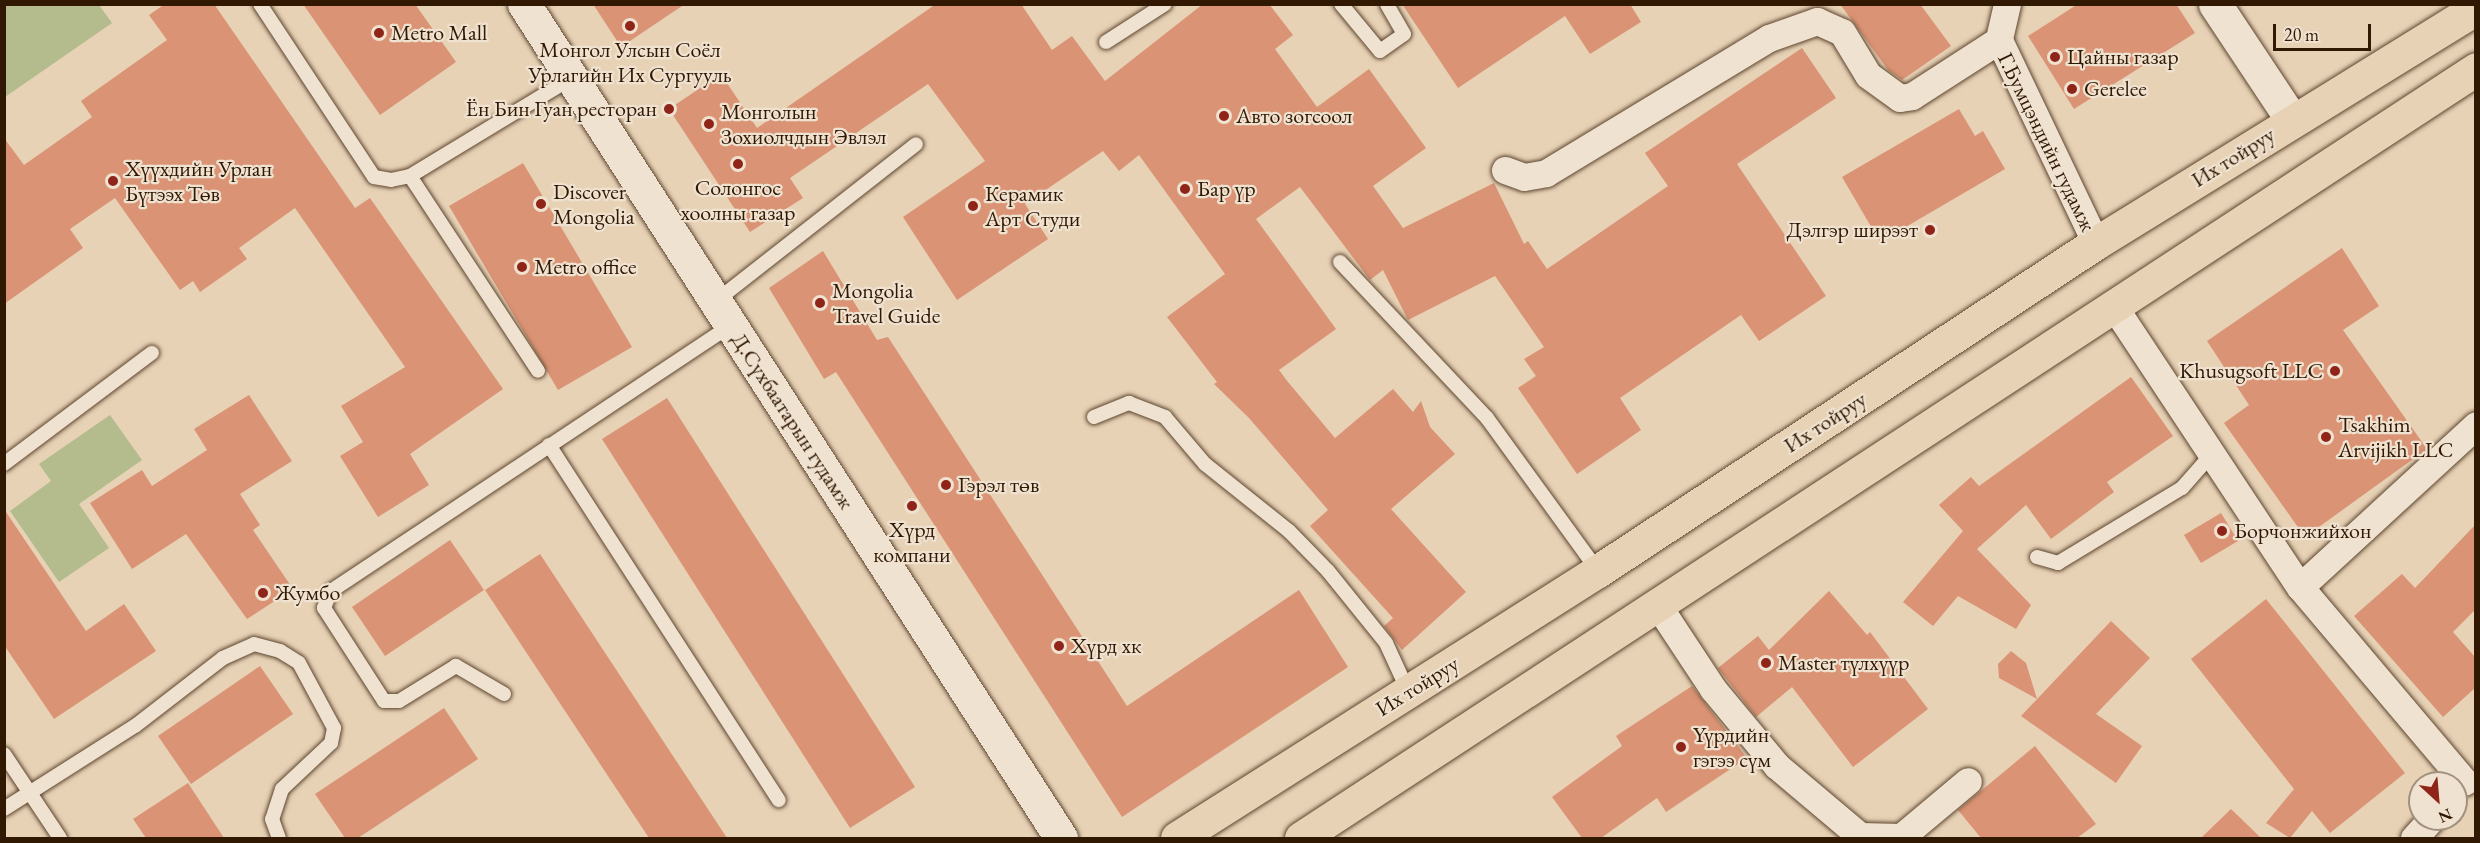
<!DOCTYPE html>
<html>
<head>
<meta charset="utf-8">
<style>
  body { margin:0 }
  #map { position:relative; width:2480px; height:843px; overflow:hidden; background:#e7d2b6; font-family:"EB Garamond",serif }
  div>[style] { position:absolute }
  .green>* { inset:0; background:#b4bc8e }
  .building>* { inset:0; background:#da9374 }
  .roads { filter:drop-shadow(0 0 2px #5e462f) drop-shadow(0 0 2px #5e462f) }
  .service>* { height:14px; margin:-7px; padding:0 7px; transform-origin:7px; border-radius:7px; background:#efe2d0 }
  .minor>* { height:27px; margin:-13.5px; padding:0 13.5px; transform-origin:13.5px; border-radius:13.5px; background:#efe2d0 }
  .tertiary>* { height:33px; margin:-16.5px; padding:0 16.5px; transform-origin:16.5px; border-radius:16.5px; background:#efe2d0 }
  .secondary>* { height:33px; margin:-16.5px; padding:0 16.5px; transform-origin:16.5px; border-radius:16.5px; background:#efe2d0 }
  .primary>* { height:33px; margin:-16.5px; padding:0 16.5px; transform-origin:16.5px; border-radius:16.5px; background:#e7d2b6 }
  .dots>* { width:16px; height:16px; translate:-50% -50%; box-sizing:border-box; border:3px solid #efe2d0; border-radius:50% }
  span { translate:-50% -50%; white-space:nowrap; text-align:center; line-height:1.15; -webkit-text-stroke:4.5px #efe2d0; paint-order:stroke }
  .poi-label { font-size:22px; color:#311802 }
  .left { translate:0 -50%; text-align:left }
  .right { translate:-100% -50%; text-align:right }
  .street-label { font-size:22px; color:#311802 }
  .frame { position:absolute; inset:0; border:6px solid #311802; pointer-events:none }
  .north { position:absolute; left:2408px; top:771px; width:60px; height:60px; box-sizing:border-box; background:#efe2d0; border:2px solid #a3917e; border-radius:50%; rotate:154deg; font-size:16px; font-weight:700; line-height:24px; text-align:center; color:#311802 }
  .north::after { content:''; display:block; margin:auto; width:21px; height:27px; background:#8f2418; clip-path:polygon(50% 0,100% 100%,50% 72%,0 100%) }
  .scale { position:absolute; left:2273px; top:24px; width:98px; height:27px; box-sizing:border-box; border:3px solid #311802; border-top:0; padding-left:8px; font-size:18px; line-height:21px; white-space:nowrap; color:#311802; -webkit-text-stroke:4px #efe2d0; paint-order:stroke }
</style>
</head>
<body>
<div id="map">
  <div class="green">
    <div style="clip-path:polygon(5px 4px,99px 5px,112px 23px,5px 97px)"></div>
    <div style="clip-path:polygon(110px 415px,142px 460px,79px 504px,109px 548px,59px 582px,10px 511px,51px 481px,39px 464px)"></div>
  </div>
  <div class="building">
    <div style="clip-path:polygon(165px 4px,214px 4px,355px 208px,370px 198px,503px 389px,410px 454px,429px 485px,378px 517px,340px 456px,363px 442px,341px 406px,405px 367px,295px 208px,239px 248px,247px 259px,200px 292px,193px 281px,180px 290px,115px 198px,70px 229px,83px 248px,4px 304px,4px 138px,24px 165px,92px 117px,81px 101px,167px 40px,149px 15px)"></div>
    <div style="clip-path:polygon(303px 4px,415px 4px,456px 62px,380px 115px)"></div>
    <div style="clip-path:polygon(593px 4px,685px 4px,621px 47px)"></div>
    <div style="clip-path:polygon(936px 4px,1021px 4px,1052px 50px,1072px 36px,1105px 81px,1203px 4px,1269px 4px,1293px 35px,1275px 49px,1317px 107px,1369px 69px,1426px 148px,1373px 186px,1403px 228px,1494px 183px,1524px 244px,1528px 241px,1547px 269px,1668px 186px,1645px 153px,1802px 48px,1836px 98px,1737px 164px,1826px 296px,1759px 341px,1741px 315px,1620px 398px,1641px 430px,1577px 474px,1518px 388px,1536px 376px,1524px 359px,1544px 347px,1495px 276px,1408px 320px,1383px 270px,1370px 280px,1300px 187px,1256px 219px,1336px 329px,1279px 370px,1288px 382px,1335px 438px,1393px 389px,1413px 412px,1421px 401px,1430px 427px,1455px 454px,1391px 509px,1466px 592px,1402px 650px,1384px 626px,1393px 618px,1310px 526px,1328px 510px,1249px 418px,1214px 384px,1217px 382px,1167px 317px,1225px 274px,1139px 155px,1119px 171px,1103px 151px,1025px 204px,1048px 239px,957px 300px,903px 217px,985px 161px,928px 84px,790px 178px,803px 198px,750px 232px,669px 109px,721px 74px,757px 128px)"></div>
    <div style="clip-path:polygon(1402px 4px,1630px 4px,1641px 22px,1590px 54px,1565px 16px,1458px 88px)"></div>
    <div style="clip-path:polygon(1840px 4px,1920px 4px,1951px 46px,1902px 80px,1888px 70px)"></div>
    <div style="clip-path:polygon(2078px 4px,2176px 4px,2195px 33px,2074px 109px,2028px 36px)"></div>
    <div style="clip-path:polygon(1959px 109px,1975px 136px,1983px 131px,2005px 169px,1880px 242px,1842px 177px)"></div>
    <div style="clip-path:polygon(523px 163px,632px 347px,558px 390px,449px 206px)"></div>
    <div style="clip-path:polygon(2342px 248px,2379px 306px,2343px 330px,2427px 449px,2305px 537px,2224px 423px,2249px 405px,2207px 341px)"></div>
    <div style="clip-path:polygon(823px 251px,877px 340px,888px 337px,1127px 706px,1299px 590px,1348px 667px,1122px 817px,836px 372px,824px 379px,769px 288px)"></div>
    <div style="clip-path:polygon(2131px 377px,2173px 436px,2107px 482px,2114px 492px,2051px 539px,2026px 505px,1977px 549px,2031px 605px,2016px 629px,1958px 596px,1933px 626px,1903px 602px,1963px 531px,1939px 505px,1971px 477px,1979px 486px)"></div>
    <div style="clip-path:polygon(249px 395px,292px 461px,240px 494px,260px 525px,253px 530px,293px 589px,247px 619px,186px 534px,132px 569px,90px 503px,142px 470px,152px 486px,207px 450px,194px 429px)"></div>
    <div style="clip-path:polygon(667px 398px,915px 787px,850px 828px,602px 439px)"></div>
    <div style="clip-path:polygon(4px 509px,86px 631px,124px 604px,156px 651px,54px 719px,4px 645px)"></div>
    <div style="clip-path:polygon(2221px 513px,2238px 541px,2201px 563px,2184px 535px)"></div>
    <div style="clip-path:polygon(2475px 525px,2475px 610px,2453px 632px,2475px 657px,2475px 688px,2443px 717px,2354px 616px,2402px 574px,2415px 588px)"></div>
    <div style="clip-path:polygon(450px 540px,484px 590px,385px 656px,352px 607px)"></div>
    <div style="clip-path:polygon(540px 554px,727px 838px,649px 838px,485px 590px)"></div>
    <div style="clip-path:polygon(1829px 591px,1867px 635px,1870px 632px,1928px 709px,1853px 767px,1792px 687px,1756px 717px,1718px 668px,1758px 636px,1769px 650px)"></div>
    <div style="clip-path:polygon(2266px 599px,2405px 773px,2330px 833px,2312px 811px,2290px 838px,2266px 823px,2294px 789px,2191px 659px)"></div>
    <div style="clip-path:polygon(2111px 621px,2150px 658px,2096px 714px,2142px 746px,2116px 783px,2021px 716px)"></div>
    <div style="clip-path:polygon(2011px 651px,2026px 663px,2037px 699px,1999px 678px,1998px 664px)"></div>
    <div style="clip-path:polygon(260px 666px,293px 714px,191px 784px,158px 736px)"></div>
    <div style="clip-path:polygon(1692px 686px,1747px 758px,1666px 812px,1657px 798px,1601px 838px,1582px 838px,1552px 797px,1622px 746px,1616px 736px)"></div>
    <div style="clip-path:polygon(444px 708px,478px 759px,358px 838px,345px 838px,315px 794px)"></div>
    <div style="clip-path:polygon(2035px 746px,2096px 824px,2077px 838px,1981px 838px,1958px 810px)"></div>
    <div style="clip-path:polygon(188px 783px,224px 838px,146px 838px,133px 819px)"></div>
    <div style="clip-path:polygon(2231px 809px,2261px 838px,2201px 838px)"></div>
  </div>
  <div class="roads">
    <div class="service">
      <div style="left:260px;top:4px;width:207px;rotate:56.6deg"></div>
      <div style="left:374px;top:177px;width:17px;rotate:10deg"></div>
      <div style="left:391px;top:180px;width:19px;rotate:-12deg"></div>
      <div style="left:410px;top:176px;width:189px;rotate:-31.2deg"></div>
      <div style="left:1341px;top:4px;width:61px;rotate:50.3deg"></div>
      <div style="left:1380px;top:51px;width:29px;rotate:-35deg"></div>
      <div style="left:1404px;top:34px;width:34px;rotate:-120deg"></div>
      <div style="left:1106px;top:42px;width:70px;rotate:-32.8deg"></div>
      <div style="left:410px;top:176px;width:233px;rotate:56.7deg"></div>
      <div style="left:1340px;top:262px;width:214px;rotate:46.7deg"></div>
      <div style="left:1487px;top:418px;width:189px;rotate:54deg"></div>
      <div style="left:716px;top:301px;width:254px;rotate:-38.1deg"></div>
      <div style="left:1094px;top:417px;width:38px;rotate:-22deg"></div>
      <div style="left:1129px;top:403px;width:39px;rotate:21deg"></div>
      <div style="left:1165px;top:417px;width:62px;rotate:49.6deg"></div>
      <div style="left:1205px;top:464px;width:107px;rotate:38.6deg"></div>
      <div style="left:1289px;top:531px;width:56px;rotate:45.7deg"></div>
      <div style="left:1328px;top:571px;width:92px;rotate:51.1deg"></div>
      <div style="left:1386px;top:643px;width:53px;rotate:65.4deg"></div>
      <div style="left:549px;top:445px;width:423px;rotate:57.1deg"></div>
      <div style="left:4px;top:464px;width:185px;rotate:-36.9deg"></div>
      <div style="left:2037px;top:557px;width:22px;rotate:16deg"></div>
      <div style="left:2058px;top:563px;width:145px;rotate:-31.2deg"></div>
      <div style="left:2182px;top:488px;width:45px;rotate:-48.6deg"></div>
      <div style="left:504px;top:694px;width:56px;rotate:-149.7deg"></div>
      <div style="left:456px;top:666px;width:67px;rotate:148.4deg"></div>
      <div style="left:399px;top:701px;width:15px;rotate:180deg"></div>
      <div style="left:384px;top:701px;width:111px;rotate:-122.8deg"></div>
      <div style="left:324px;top:608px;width:18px;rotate:-68deg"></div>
      <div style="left:331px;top:591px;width:480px;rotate:-33.6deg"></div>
      <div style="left:4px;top:754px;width:101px;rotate:56.3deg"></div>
      <div style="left:4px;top:809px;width:155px;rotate:-32.4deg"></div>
      <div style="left:135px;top:726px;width:111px;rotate:-37.7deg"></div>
      <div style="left:223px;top:658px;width:34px;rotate:-24deg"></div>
      <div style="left:254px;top:644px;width:27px;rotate:15deg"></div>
      <div style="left:280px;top:651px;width:22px;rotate:32deg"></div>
      <div style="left:299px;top:663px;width:74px;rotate:61.7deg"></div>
      <div style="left:334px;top:728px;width:15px;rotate:101deg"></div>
      <div style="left:331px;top:743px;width:67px;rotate:136.8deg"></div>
      <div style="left:282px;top:789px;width:32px;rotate:108deg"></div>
      <div style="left:272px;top:819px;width:20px;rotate:70deg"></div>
    </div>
    <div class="minor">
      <div style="left:2007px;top:4px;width:37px;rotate:103deg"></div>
      <div style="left:1999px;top:40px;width:225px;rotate:64.5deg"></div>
      <div style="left:1505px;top:170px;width:20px;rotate:20deg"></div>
      <div style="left:1524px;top:177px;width:22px;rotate:-10deg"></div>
      <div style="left:1546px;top:173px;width:261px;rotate:-31.2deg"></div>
      <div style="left:1769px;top:38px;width:51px;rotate:-19.5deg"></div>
      <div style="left:1817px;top:21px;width:27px;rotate:24deg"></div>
      <div style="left:1842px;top:32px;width:50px;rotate:58.8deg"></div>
      <div style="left:1868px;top:75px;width:39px;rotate:36deg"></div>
      <div style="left:1900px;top:98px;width:12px;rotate:-9deg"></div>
      <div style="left:1912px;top:96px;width:103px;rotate:-32.8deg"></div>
      <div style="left:2113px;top:305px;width:338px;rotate:56.5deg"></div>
      <div style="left:2300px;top:587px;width:255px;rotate:49.8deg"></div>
      <div style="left:2300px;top:587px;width:239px;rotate:-42.6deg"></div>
      <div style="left:1657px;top:604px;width:102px;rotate:56.6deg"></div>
      <div style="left:1713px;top:689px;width:100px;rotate:50.3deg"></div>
      <div style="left:1777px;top:766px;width:109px;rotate:40.1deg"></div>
      <div style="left:1860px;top:836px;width:41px;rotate:1.4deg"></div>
      <div style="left:1901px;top:837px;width:87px;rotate:-39.9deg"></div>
      <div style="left:2414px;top:838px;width:25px;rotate:-48deg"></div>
    </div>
    <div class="tertiary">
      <div style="left:2215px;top:4px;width:139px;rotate:56.4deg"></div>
    </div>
    <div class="secondary">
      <div style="left:524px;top:4px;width:992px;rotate:57.22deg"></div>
    </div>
    <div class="primary">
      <div style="left:1177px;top:838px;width:499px;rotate:-32.4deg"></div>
      <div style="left:1598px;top:571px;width:596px;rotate:-33.37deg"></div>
      <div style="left:2096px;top:243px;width:447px;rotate:-31.7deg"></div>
      <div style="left:1301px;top:838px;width:1404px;rotate:-33.2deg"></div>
    </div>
  </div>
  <div class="dots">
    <div style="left:630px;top:26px;background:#8f2418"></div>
    <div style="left:379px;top:33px;background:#8f2418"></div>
    <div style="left:2055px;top:57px;background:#8f2418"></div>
    <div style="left:2072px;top:89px;background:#8f2418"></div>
    <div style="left:669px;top:109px;background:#8f2418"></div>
    <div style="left:1224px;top:116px;background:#8f2418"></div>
    <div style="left:709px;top:124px;background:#8f2418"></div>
    <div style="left:738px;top:164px;background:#8f2418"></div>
    <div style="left:113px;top:181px;background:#8f2418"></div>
    <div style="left:1185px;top:189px;background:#8f2418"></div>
    <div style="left:541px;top:204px;background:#8f2418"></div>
    <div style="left:973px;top:206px;background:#8f2418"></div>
    <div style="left:1930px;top:230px;background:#8f2418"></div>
    <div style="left:522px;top:267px;background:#8f2418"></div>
    <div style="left:820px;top:303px;background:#8f2418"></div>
    <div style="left:2335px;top:371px;background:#8f2418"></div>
    <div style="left:2326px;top:437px;background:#8f2418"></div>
    <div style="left:946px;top:485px;background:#8f2418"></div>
    <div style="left:912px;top:506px;background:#8f2418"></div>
    <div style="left:2222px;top:531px;background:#8f2418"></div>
    <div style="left:263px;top:593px;background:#8f2418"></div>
    <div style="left:1059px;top:646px;background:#8f2418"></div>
    <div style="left:1766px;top:663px;background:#8f2418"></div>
    <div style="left:1681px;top:747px;background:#8f2418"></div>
  </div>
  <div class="poi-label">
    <span class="left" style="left:391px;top:33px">Metro Mall</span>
    <span style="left:630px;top:62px">Mонгол Улсын Соёл<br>Урлагийн Их Сургууль</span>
    <span class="left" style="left:2067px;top:57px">Цайны газар</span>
    <span class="left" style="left:2084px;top:89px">Gerelee</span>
    <span class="right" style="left:657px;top:109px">Ён Бин Гуан ресторан</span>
    <span class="left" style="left:721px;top:124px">Монголын<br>Зохиолчдын Эвлэл</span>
    <span class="left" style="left:1236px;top:116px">Авто зогсоол</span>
    <span class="left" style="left:125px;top:181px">Хүүхдийн Урлан<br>Бүтээх Төв</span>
    <span style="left:738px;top:200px">Солонгос<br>хоолны газар</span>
    <span class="left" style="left:1197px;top:189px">Бар үр</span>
    <span class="left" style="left:553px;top:204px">Discover<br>Mongolia</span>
    <span class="left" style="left:985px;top:206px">Керамик<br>Арт Студи</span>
    <span class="right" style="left:1918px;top:230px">Дэлгэр ширээт</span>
    <span class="left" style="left:534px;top:267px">Metro office</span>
    <span class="left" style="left:832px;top:303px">Mongolia<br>Travel Guide</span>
    <span class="right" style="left:2323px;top:371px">Khusugsoft LLC</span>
    <span class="left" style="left:2338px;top:437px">Tsakhim<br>Arvijikh LLC</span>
    <span class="left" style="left:958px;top:485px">Гэрэл төв</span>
    <span style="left:912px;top:542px">Хүрд<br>компани</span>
    <span class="left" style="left:2234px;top:531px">Борчонжийхон</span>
    <span class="left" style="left:275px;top:593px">Жумбо</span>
    <span class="left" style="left:1071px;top:646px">Хүрд хк</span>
    <span class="left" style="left:1778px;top:663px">Master түлхүүр</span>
    <span class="left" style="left:1693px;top:747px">Үүрдийн<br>гэгээ сүм</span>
  </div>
  <div class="street-label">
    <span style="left:2047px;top:142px;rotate:64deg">Г.Бумцэндийн гудамж</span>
    <span style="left:2233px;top:157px;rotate:-32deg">Их тойруу</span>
    <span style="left:793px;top:421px;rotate:57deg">Д.Сүхбаатарын гудамж</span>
    <span style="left:1825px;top:422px;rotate:-33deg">Их тойруу</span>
    <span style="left:1417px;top:686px;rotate:-32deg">Их тойруу</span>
  </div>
  <div class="frame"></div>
  <div class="north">N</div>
  <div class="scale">20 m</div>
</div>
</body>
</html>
